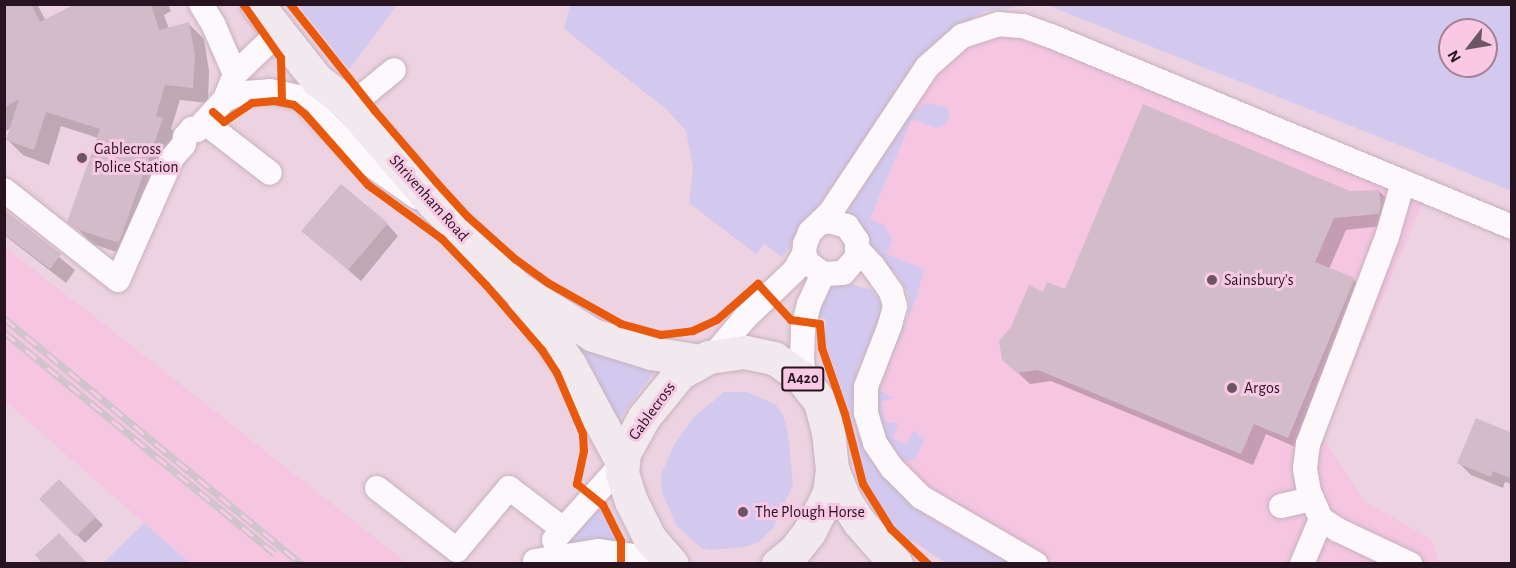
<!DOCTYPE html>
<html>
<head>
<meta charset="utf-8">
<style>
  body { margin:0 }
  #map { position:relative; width:1516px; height:568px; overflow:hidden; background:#edd3e2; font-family:"Alegreya Sans",sans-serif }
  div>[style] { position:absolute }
  .built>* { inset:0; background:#f5c5e1 }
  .green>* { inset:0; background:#d3c9ef }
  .shadow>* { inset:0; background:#0003 }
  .building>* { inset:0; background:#d3bcc9 }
  .roads { filter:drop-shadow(0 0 2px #c7b1bd) drop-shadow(0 0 2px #c7b1bd) }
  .minor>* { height:24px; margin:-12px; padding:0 12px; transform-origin:12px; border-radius:12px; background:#fcf8fb }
  .highway>* { height:33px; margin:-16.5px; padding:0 16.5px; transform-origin:16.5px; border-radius:16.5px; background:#f2e9ef }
  .rail>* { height:7px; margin-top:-3.5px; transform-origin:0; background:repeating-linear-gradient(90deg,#f8c8e4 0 14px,#cec5ca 0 28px); box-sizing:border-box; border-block:2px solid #cec5ca }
  .cycleway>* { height:8px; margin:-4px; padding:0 4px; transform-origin:4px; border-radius:4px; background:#e8590c }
  .dots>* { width:16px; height:16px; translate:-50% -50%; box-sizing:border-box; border:3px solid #f8c8e4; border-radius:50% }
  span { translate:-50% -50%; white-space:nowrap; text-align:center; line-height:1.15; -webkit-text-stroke:6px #f8c8e4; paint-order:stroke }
  .shield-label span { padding:2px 4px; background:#f8c8e4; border:2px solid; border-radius:4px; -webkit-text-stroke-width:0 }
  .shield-label { font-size:15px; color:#281320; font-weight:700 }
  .poi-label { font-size:16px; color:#281320 }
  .left { translate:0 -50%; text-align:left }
  .street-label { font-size:16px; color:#281320 }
  .frame { position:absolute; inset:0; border:6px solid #281320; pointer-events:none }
  .north { position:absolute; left:1438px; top:18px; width:60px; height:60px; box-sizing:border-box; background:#f8c8e4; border:2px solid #a58096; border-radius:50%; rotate:239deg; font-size:16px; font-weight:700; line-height:24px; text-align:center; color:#281320 }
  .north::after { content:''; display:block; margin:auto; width:21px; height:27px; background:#6d5664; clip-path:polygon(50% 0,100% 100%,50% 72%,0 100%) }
</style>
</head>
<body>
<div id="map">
  <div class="built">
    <div style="clip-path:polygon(985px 34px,1008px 34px,1033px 41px,1423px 202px,1323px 438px,1364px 501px,1432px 540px,1439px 563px,1009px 563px,934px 521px,909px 502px,886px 479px,874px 463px,891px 449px,893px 438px,885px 423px,879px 390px,916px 299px,924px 270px,887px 254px,870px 220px,912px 119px,908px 115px,948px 55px)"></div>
    <div style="clip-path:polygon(4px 247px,94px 316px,407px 563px,190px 563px,5px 401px)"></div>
  </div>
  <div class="green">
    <div style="clip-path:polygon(298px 5px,397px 5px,349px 70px)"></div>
    <div style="clip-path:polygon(570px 5px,1032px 5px,983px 11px,966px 22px,853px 157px,782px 257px,764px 244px,756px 254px,689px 203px,693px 167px,686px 131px,666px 109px,564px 29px)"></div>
    <div style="clip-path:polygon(evenodd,1047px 5px,1511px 5px,1511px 191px,1424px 155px,1047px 5px,1450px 30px,1486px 30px,1486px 66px,1450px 66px,1450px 30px)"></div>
    <div style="clip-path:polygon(927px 103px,948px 108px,949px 117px,943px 126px,937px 128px,912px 119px,870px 219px,884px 225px,892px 239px,887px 254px,924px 269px,916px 299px,879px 389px,893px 398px,881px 402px,885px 422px,898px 423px,893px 438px,906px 444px,914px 430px,924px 439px,916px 459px,903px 462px,887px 442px,878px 419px,877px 395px,886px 359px,907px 319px,910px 306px,908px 293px,896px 273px,872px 252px,868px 236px,860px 223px,851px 215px,849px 208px,908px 115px)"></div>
    <div style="clip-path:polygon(846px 283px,872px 290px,883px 305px,880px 324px,858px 366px,852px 402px,857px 431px,874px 463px,909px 502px,934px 521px,1009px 563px,946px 563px,913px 541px,909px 544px,888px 521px,874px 498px,864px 477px,856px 431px,824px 340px,826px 319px,815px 318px,826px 292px,835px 286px)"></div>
    <div style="clip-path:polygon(572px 339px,598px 355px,654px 372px,614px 426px)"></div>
    <div style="clip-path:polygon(724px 392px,747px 392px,775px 404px,783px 415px,788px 434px,793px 485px,773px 528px,759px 542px,745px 547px,710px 550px,701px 548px,677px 526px,662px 493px,661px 475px,674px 445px,693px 418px)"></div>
    <div style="clip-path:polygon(599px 508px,616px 537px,616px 542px,562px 549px,571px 536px)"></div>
    <div style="clip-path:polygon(144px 523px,190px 563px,103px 563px)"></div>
  </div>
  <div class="shadow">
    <div style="clip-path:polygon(4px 4px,37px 4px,46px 21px,79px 4px,168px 4px,171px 11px,164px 15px,169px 29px,189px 24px,204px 39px,209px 71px,208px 103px,180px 100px,171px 129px,177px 135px,134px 258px,93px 244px,69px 221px,98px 138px,61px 126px,49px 165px,23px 155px,8px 140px,11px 128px,4px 132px)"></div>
    <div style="clip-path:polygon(1379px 191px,1391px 203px,1391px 225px,1346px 230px,1329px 269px,1354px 280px,1366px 292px,1300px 449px,1266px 434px,1253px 465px,1051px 381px,1030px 384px,1003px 359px,1044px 294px,1066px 291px,1349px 192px)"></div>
    <div style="clip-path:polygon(4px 212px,75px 270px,66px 283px,4px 235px)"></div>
    <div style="clip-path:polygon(387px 224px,398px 236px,361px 281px,303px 231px)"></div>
    <div style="clip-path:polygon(1512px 434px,1512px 484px,1505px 482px,1503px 488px,1471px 475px,1459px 463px)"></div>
    <div style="clip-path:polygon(59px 481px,103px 525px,85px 543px,41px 499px)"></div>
  </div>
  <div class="building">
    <div style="clip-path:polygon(4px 4px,31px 4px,40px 22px,75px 4px,151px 4px,159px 30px,189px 22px,195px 55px,193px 88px,165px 85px,156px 116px,163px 118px,119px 243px,76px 229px,67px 222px,100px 129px,46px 112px,34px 150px,6px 140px,19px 99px,4px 108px)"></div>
    <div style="clip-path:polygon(1143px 104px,1350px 191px,1379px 190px,1381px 205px,1379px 214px,1334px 218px,1315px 262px,1355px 278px,1288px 438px,1254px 424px,1241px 454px,1038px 370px,1017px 373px,1002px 360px,999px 341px,1011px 327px,1029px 285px,1043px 292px,1047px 282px,1065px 289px)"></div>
    <div style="clip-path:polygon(341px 184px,388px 223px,348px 270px,301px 231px)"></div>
    <div style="clip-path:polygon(4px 210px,61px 254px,50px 269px,4px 234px)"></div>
    <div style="clip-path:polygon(1476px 418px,1512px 433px,1512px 479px,1493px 471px,1491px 477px,1457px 463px)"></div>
    <div style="clip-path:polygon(59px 479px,96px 517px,76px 536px,39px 499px)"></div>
    <div style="clip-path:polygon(59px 533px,88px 564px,43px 564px,35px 555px)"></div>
  </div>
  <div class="roads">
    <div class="minor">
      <div style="left:201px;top:4px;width:26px;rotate:59deg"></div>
      <div style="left:214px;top:26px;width:52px;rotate:66.4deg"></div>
      <div style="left:225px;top:99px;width:20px;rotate:-18deg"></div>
      <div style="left:244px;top:93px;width:26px;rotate:-4deg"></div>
      <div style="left:270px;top:91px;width:33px;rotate:12deg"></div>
      <div style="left:302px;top:98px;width:81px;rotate:46deg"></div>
      <div style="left:358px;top:156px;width:72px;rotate:34.8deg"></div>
      <div style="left:349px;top:107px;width:58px;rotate:-39.4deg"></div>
      <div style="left:204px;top:122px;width:83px;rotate:37.7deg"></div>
      <div style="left:1403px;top:182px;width:57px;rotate:106.2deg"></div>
      <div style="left:1387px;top:237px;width:222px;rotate:110.9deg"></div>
      <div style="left:1308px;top:444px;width:25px;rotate:97deg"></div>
      <div style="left:1305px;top:469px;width:23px;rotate:80deg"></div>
      <div style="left:1309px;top:492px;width:30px;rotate:66deg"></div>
      <div style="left:1321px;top:519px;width:20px;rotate:33deg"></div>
      <div style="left:1338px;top:530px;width:80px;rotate:25.3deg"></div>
      <div style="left:4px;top:190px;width:145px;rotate:38.3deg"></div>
      <div style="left:118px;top:280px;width:133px;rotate:-66.1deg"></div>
      <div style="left:172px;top:158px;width:18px;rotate:-49deg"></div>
      <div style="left:184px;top:144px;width:7px;rotate:-82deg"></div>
      <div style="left:185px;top:137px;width:11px;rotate:-49deg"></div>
      <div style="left:192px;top:129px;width:5px;rotate:11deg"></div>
      <div style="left:197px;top:130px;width:42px;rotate:-47.9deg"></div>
      <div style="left:225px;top:99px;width:27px;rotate:-68deg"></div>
      <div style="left:235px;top:74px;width:59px;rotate:-43.6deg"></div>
      <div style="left:821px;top:223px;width:8px;rotate:-14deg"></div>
      <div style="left:829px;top:221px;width:19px;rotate:16deg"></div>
      <div style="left:847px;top:226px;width:18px;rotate:56deg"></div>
      <div style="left:857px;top:241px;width:16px;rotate:90deg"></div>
      <div style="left:857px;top:257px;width:21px;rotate:131deg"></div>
      <div style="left:843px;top:273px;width:20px;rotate:177deg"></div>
      <div style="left:823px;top:274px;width:19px;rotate:-144deg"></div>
      <div style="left:808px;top:263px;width:10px;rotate:-114deg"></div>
      <div style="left:804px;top:254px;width:10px;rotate:-84deg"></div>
      <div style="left:805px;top:244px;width:13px;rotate:-67deg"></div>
      <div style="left:810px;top:232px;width:28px;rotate:-44deg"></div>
      <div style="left:830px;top:213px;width:175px;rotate:-56.4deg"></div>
      <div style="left:927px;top:67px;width:47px;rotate:-41.5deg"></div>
      <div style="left:962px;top:36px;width:38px;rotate:-18deg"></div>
      <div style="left:998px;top:24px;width:25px;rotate:5deg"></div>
      <div style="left:1023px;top:26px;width:30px;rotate:20deg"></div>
      <div style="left:1051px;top:36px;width:499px;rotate:22.5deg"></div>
      <div style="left:858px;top:250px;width:22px;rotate:47deg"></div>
      <div style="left:873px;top:266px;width:32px;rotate:55deg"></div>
      <div style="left:891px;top:292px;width:15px;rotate:74deg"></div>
      <div style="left:895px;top:306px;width:20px;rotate:105deg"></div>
      <div style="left:890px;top:325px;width:66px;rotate:111.2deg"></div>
      <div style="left:866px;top:387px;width:26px;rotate:90deg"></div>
      <div style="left:866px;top:413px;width:31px;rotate:73deg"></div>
      <div style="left:875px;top:443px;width:30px;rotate:56deg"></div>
      <div style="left:892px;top:468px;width:41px;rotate:45deg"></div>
      <div style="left:921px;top:497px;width:133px;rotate:30.2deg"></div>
      <div style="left:713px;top:356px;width:50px;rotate:-49.9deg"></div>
      <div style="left:745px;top:318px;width:69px;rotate:-43.8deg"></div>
      <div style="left:795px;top:270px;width:18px;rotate:-61deg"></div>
      <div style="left:804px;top:380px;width:22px;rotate:-95deg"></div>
      <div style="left:802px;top:358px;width:30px;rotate:-88deg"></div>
      <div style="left:803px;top:328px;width:25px;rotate:-76deg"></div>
      <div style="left:809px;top:304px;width:33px;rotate:-65deg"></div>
      <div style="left:377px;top:488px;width:101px;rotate:37.8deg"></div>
      <div style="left:457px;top:550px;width:81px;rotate:-50deg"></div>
      <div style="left:509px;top:488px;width:68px;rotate:37.2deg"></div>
      <div style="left:1281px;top:506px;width:32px;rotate:-13deg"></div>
      <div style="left:554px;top:540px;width:102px;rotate:-48.2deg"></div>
      <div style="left:535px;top:561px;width:64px;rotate:-9deg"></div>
      <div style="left:598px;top:551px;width:72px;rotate:8deg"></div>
      <div style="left:1302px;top:564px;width:49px;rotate:-67.1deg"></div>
    </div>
    <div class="highway">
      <div style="left:257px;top:4px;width:97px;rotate:51.7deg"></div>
      <div style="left:317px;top:80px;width:38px;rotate:37deg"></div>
      <div style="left:347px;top:103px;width:133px;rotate:49.3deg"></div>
      <div style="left:434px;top:204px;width:118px;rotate:45.3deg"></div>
      <div style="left:517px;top:288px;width:89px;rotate:31.7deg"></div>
      <div style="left:593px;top:335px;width:61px;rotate:17.2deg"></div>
      <div style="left:651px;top:353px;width:50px;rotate:9.3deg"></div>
      <div style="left:524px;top:299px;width:80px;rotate:55.1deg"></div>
      <div style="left:570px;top:365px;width:110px;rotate:61.8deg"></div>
      <div style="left:832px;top:469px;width:32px;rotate:68deg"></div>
      <div style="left:844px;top:499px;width:27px;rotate:57deg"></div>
      <div style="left:859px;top:522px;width:56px;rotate:48.6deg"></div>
      <div style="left:672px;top:564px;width:33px;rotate:-131deg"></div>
      <div style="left:650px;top:539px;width:42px;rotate:-116.6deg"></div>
      <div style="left:631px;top:501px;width:28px;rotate:-108deg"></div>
      <div style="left:622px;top:474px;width:21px;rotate:-85deg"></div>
      <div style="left:624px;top:453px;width:41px;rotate:-60.9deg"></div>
      <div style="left:644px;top:417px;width:57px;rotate:-50.7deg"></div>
      <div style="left:680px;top:373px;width:33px;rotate:-29deg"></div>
      <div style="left:709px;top:357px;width:36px;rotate:-8deg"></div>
      <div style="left:745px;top:352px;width:30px;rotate:12deg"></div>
      <div style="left:774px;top:358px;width:32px;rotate:35deg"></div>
      <div style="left:800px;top:376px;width:33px;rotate:52deg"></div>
      <div style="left:820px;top:402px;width:30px;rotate:75deg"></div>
      <div style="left:828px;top:431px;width:38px;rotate:84deg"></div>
      <div style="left:832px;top:469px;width:24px;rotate:97deg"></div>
      <div style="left:829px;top:493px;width:44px;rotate:117.1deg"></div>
      <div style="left:809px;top:532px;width:24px;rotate:128deg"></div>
      <div style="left:794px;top:551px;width:21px;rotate:141deg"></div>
    </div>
  </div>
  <div class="rail">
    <div style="left:4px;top:318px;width:386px;rotate:39.6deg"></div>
    <div style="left:4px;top:332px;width:350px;rotate:39.3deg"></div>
  </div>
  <div class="cycleway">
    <div style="left:243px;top:4px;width:66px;rotate:54.9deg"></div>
    <div style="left:281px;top:58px;width:44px;rotate:88.7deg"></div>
    <div style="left:290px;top:4px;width:137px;rotate:51.5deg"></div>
    <div style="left:375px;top:111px;width:94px;rotate:49.3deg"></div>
    <div style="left:436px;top:182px;width:47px;rotate:47.6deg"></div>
    <div style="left:468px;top:217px;width:63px;rotate:41.8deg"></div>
    <div style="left:515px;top:259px;width:41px;rotate:36deg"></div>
    <div style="left:548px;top:283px;width:84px;rotate:29.3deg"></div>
    <div style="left:621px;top:324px;width:41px;rotate:15.4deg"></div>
    <div style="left:661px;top:335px;width:32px;rotate:-7deg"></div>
    <div style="left:693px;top:331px;width:26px;rotate:-25deg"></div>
    <div style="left:717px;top:320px;width:55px;rotate:-41.3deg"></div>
    <div style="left:758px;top:284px;width:49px;rotate:47.5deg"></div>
    <div style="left:791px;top:320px;width:29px;rotate:8deg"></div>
    <div style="left:820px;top:324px;width:24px;rotate:85deg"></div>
    <div style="left:822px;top:348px;width:70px;rotate:70.8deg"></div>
    <div style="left:845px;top:414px;width:72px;rotate:75.6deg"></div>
    <div style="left:863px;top:484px;width:53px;rotate:58.1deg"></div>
    <div style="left:891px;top:529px;width:51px;rotate:43.4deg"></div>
    <div style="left:213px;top:112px;width:15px;rotate:42deg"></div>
    <div style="left:224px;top:122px;width:34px;rotate:-34deg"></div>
    <div style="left:252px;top:103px;width:23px;rotate:-5deg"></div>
    <div style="left:275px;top:101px;width:19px;rotate:12deg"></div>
    <div style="left:294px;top:105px;width:14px;rotate:39deg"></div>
    <div style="left:305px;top:114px;width:95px;rotate:48.4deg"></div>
    <div style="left:368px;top:185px;width:92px;rotate:36.1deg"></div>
    <div style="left:442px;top:239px;width:64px;rotate:46.3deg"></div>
    <div style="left:486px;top:285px;width:86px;rotate:49.3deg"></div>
    <div style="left:542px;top:350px;width:27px;rotate:57deg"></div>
    <div style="left:557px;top:373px;width:66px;rotate:66.9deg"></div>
    <div style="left:583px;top:434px;width:17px;rotate:87deg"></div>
    <div style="left:584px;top:451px;width:34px;rotate:102deg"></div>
    <div style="left:577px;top:484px;width:33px;rotate:39deg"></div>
    <div style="left:603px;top:505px;width:40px;rotate:63.4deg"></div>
    <div style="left:621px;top:541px;width:23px;rotate:90deg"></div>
  </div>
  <div class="dots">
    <div style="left:82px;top:158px;background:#6d5664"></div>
    <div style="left:1212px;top:280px;background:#6d5664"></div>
    <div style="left:1232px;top:388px;background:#6d5664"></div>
    <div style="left:743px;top:512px;background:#6d5664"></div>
  </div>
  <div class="shield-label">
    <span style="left:803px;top:379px">A420</span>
  </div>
  <div class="poi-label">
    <span class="left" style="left:94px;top:158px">Gablecross<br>Police Station</span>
    <span class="left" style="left:1224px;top:280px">Sainsbury's</span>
    <span class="left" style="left:1244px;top:388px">Argos</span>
    <span class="left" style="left:755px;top:512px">The Plough Horse</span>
  </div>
  <div class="street-label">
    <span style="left:429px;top:198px;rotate:48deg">Shrivenham Road</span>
    <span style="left:652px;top:411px;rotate:-54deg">Gablecross</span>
  </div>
  <div class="frame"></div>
  <div class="north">N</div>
</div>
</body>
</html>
